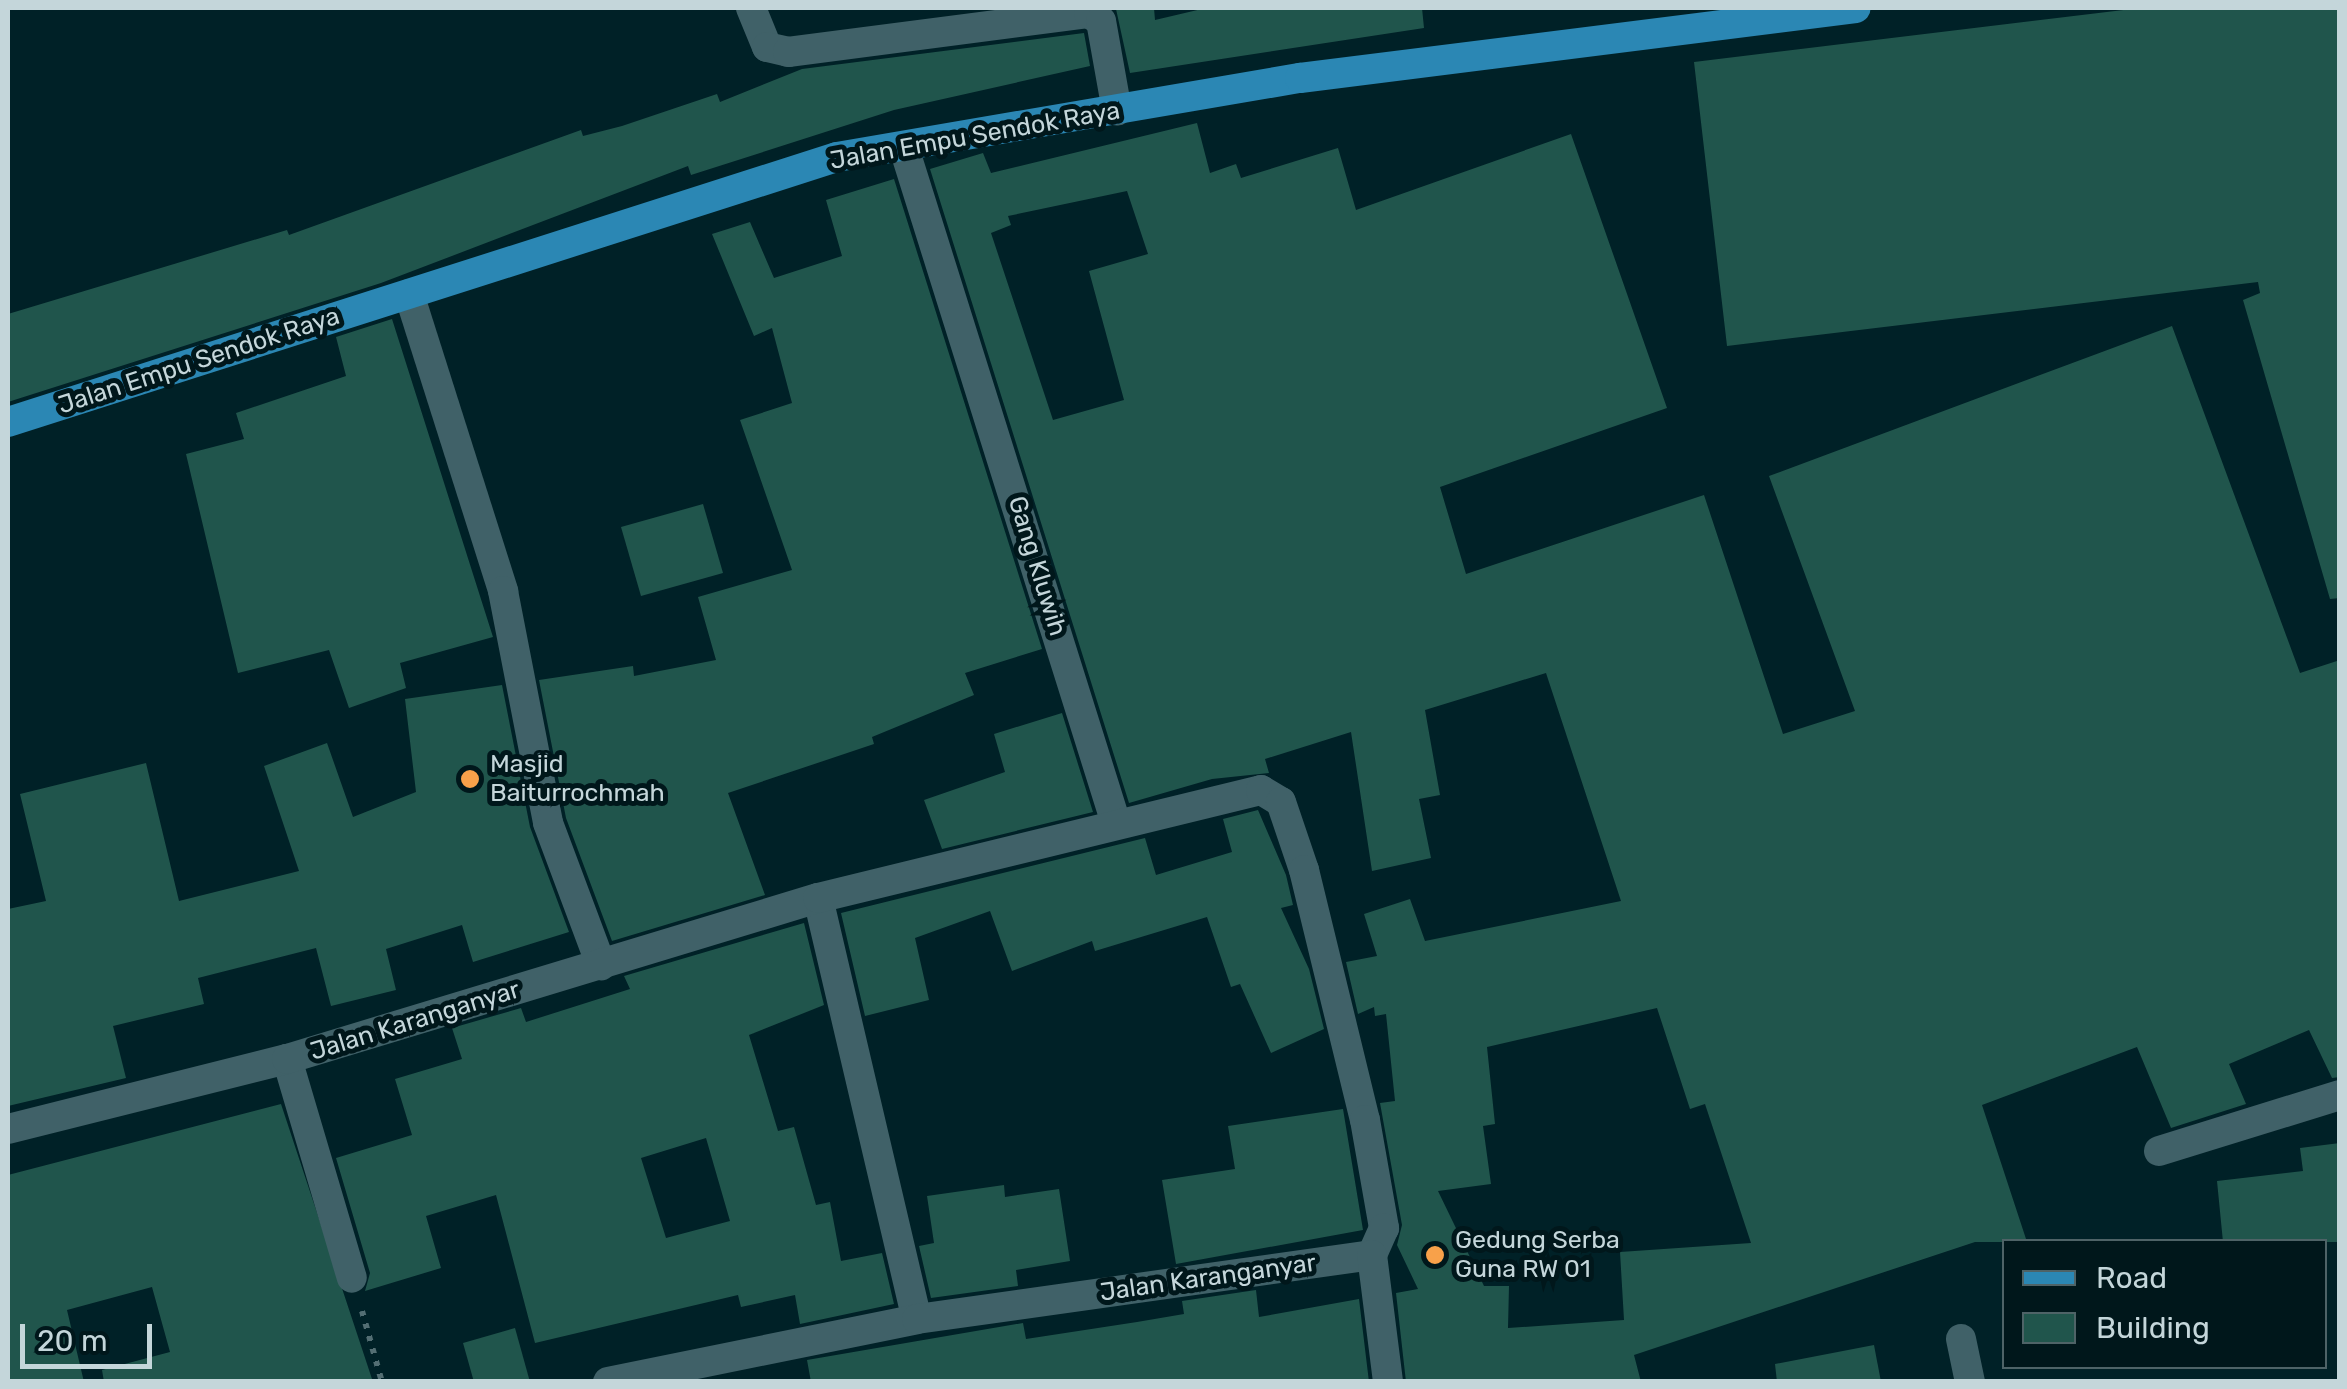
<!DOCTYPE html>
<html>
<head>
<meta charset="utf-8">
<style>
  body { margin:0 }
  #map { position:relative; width:2347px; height:1389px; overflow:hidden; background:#002127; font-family:Rubik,sans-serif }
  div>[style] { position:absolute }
  .building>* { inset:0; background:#20554c }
  .path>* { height:6px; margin-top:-3px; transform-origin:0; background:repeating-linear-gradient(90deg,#536e73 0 5px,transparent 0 13px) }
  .minor>* { height:30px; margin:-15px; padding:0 15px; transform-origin:15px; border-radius:15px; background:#406168 }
  .major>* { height:30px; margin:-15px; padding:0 15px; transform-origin:15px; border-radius:15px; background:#2b87b4 }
  .dots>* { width:28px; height:28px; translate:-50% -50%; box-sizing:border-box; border:5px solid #00171b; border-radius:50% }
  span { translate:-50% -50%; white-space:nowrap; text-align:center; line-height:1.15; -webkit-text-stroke:10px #00171b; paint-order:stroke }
  .street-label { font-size:25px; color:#c4d6da }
  .poi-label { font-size:25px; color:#c4d6da }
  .left { translate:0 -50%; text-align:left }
  .frame { position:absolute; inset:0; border:10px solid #c4d6da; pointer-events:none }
  .legend { position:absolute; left:2002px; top:1239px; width:325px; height:130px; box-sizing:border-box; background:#00171b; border:2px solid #4e6367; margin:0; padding:12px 18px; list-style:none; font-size:30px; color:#c4d6da }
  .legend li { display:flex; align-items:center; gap:20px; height:50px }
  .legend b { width:50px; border:2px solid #4e6367 }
  .scale { position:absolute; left:20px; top:1324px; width:132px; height:45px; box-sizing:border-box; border:5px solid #c4d6da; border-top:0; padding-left:12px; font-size:30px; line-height:35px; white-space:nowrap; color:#c4d6da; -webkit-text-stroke:8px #00171b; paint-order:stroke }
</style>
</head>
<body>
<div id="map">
  <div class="building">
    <div style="clip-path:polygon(1154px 8px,1155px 20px,1206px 8px,1422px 8px,1424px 28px,1130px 73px,1116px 9px)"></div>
    <div style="clip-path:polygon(2140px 8px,2340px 8px,2340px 598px,2330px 599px,2243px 300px,2260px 293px,2258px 282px,1727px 346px,1694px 62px)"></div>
    <div style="clip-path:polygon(1084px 33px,1090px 66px,894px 110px,691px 175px,688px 166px,381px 283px,8px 402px,8px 314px,287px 230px,289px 235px,581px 130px,583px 136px,622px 126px,717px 94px,720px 102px,802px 69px)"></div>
    <div style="clip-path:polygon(evenodd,1197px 123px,1210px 173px,1236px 164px,1241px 178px,1338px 148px,1356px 210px,1571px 134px,1667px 408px,1440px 487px,1466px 574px,1704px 495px,1783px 734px,1855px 711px,1769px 476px,2172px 326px,2300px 673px,2340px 660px,2340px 1077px,2332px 1078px,2309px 1030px,2229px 1064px,2246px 1104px,2171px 1128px,2137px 1047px,1982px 1105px,2027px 1242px,1975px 1242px,1634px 1355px,1641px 1382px,1406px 1382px,1396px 1293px,1418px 1289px,1397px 1245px,1402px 1225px,1380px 1103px,1395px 1101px,1386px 1014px,1375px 1016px,1374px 1007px,1358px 1014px,1346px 962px,1377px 956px,1364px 914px,1410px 899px,1425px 941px,1621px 901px,1546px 673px,1425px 710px,1440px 795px,1419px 799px,1431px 858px,1372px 871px,1351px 732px,1265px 759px,1269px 773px,1212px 779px,1129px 803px,930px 169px,983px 153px,991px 173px,1197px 123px,1127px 191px,1148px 254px,1089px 271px,1124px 400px,1053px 420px,991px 233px,1011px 225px,1008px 216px,1127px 191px,1197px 123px,1657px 1008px,1690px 1109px,1705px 1104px,1751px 1243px,1620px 1252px,1624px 1320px,1508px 1328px,1509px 1286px,1484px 1286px,1438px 1191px,1491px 1184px,1483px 1126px,1495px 1124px,1487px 1047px,1657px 1008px)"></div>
    <div style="clip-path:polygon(894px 179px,1042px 649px,965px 673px,974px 695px,872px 737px,874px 744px,728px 793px,765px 895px,612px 941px,566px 818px,539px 680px,633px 666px,634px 676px,716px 660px,698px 597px,792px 570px,740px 420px,792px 403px,772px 328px,754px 336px,712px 234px,750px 222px,774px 278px,842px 256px,826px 200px)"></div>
    <div style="clip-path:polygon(392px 319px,493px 637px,400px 663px,406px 688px,349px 708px,329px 650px,238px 673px,186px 454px,244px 439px,236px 413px,346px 376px,336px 337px)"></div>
    <div style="clip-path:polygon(703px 504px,723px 573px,641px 596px,621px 527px)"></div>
    <div style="clip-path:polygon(502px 685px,530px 827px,569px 932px,473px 962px,462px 925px,386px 949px,396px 990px,331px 1006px,316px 948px,198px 978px,204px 1004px,113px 1026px,126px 1078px,8px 1106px,8px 909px,46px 901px,20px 794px,146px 763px,179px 901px,299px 871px,264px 766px,327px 743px,353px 817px,416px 792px,405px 699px)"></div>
    <div style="clip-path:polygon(1062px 713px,1093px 812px,942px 849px,924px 800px,1005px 772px,994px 734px)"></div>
    <div style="clip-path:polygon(1258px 810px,1286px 875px,1293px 905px,1281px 908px,1309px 969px,1324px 1029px,1271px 1053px,1240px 984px,1231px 987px,1207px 917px,1095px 951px,1092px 941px,1012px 971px,990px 911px,915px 938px,929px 1000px,865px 1016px,841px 913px,1145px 838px,1156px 875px,1232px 852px,1223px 819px)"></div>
    <div style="clip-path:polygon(evenodd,804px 923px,824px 1005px,749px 1035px,778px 1131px,794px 1127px,816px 1205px,830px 1202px,841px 1261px,882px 1253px,894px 1304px,800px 1324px,795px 1295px,741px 1307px,738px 1295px,535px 1343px,496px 1195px,426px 1216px,441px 1268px,365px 1291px,370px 1273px,336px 1158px,412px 1135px,395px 1079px,462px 1059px,452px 1028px,521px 1008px,526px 1022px,630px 989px,624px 976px,804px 923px,706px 1138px,730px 1221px,666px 1238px,641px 1158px,706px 1138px)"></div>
    <div style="clip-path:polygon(281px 1104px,373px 1382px,104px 1382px,102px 1370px,170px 1352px,152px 1287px,67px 1310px,84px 1382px,8px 1382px,8px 1175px)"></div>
    <div style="clip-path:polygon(1343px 1109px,1363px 1230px,1176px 1264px,1162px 1180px,1235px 1169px,1228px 1126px)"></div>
    <div style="clip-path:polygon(2340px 1143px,2340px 1242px,2223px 1242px,2217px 1181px,2303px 1171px,2300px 1148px)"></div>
    <div style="clip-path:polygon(1004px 1185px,1005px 1197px,1059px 1189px,1070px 1261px,1016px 1270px,1018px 1286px,931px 1298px,919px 1246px,934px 1243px,927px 1196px)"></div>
    <div style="clip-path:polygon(1256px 1290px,1259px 1317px,1359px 1299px,1369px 1382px,811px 1382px,807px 1360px,1023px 1323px,1026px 1339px,1137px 1322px,1184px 1314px,1182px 1301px)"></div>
    <div style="clip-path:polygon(515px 1328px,530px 1382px,474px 1382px,463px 1343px)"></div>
    <div style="clip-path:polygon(1874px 1345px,1881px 1382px,1777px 1382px,1775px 1364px)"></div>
  </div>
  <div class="path">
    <div style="left:362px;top:1311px;width:74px;rotate:74.3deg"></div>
  </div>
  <div class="minor">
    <div style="left:751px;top:8px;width:42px;rotate:67.7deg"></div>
    <div style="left:767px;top:47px;width:22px;rotate:13deg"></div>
    <div style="left:788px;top:52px;width:304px;rotate:-7.4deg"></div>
    <div style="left:1089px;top:13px;width:14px;rotate:34deg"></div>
    <div style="left:1101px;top:21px;width:91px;rotate:79.9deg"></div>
    <div style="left:904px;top:148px;width:704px;rotate:72.57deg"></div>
    <div style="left:409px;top:294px;width:312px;rotate:72.4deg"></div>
    <div style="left:503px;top:591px;width:236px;rotate:79deg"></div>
    <div style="left:548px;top:823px;width:152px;rotate:69.5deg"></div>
    <div style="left:818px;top:898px;width:432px;rotate:76.8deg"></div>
    <div style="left:287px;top:1059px;width:228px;rotate:73.5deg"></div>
    <div style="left:8px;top:1129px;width:288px;rotate:-14.1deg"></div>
    <div style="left:287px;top:1059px;width:555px;rotate:-16.87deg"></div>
    <div style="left:818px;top:898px;width:456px;rotate:-13.7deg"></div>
    <div style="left:1261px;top:790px;width:23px;rotate:31deg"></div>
    <div style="left:1281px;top:802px;width:72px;rotate:71.3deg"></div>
    <div style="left:1304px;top:870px;width:257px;rotate:76.3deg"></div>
    <div style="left:1365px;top:1120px;width:110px;rotate:80deg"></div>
    <div style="left:1384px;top:1228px;width:30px;rotate:114deg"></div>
    <div style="left:2159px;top:1151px;width:189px;rotate:-17.2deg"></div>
    <div style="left:1961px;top:1339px;width:44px;rotate:78.2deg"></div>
    <div style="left:608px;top:1382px;width:315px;rotate:-11.5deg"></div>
    <div style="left:917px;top:1319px;width:459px;rotate:-8deg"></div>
    <div style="left:1372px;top:1255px;width:128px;rotate:82.8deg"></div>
  </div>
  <div class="major">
    <div style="left:8px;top:422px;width:870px;rotate:-17.73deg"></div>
    <div style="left:837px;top:157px;width:470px;rotate:-9.7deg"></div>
    <div style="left:1300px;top:78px;width:560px;rotate:-7.18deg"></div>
  </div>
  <div class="dots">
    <div style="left:470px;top:779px;background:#f8a14a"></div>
    <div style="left:1435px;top:1255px;background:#f8a14a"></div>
  </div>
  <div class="street-label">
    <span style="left:975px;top:136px;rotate:-10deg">Jalan Empu Sendok Raya</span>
    <span style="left:199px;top:361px;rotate:-18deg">Jalan Empu Sendok Raya</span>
    <span style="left:1037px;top:566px;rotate:73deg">Gang Kluwih</span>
    <span style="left:415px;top:1021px;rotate:-17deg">Jalan Karanganyar</span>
    <span style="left:1208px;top:1278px;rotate:-8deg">Jalan Karanganyar</span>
  </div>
  <div class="poi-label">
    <span class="left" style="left:490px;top:779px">Masjid<br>Baiturrochmah</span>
    <span class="left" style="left:1455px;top:1255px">Gedung Serba<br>Guna RW 01</span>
  </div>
  <div class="frame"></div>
  <ul class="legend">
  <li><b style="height:12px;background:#2b87b4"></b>Road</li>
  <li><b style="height:28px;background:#20554c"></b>Building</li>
  </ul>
  <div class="scale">20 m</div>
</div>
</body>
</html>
